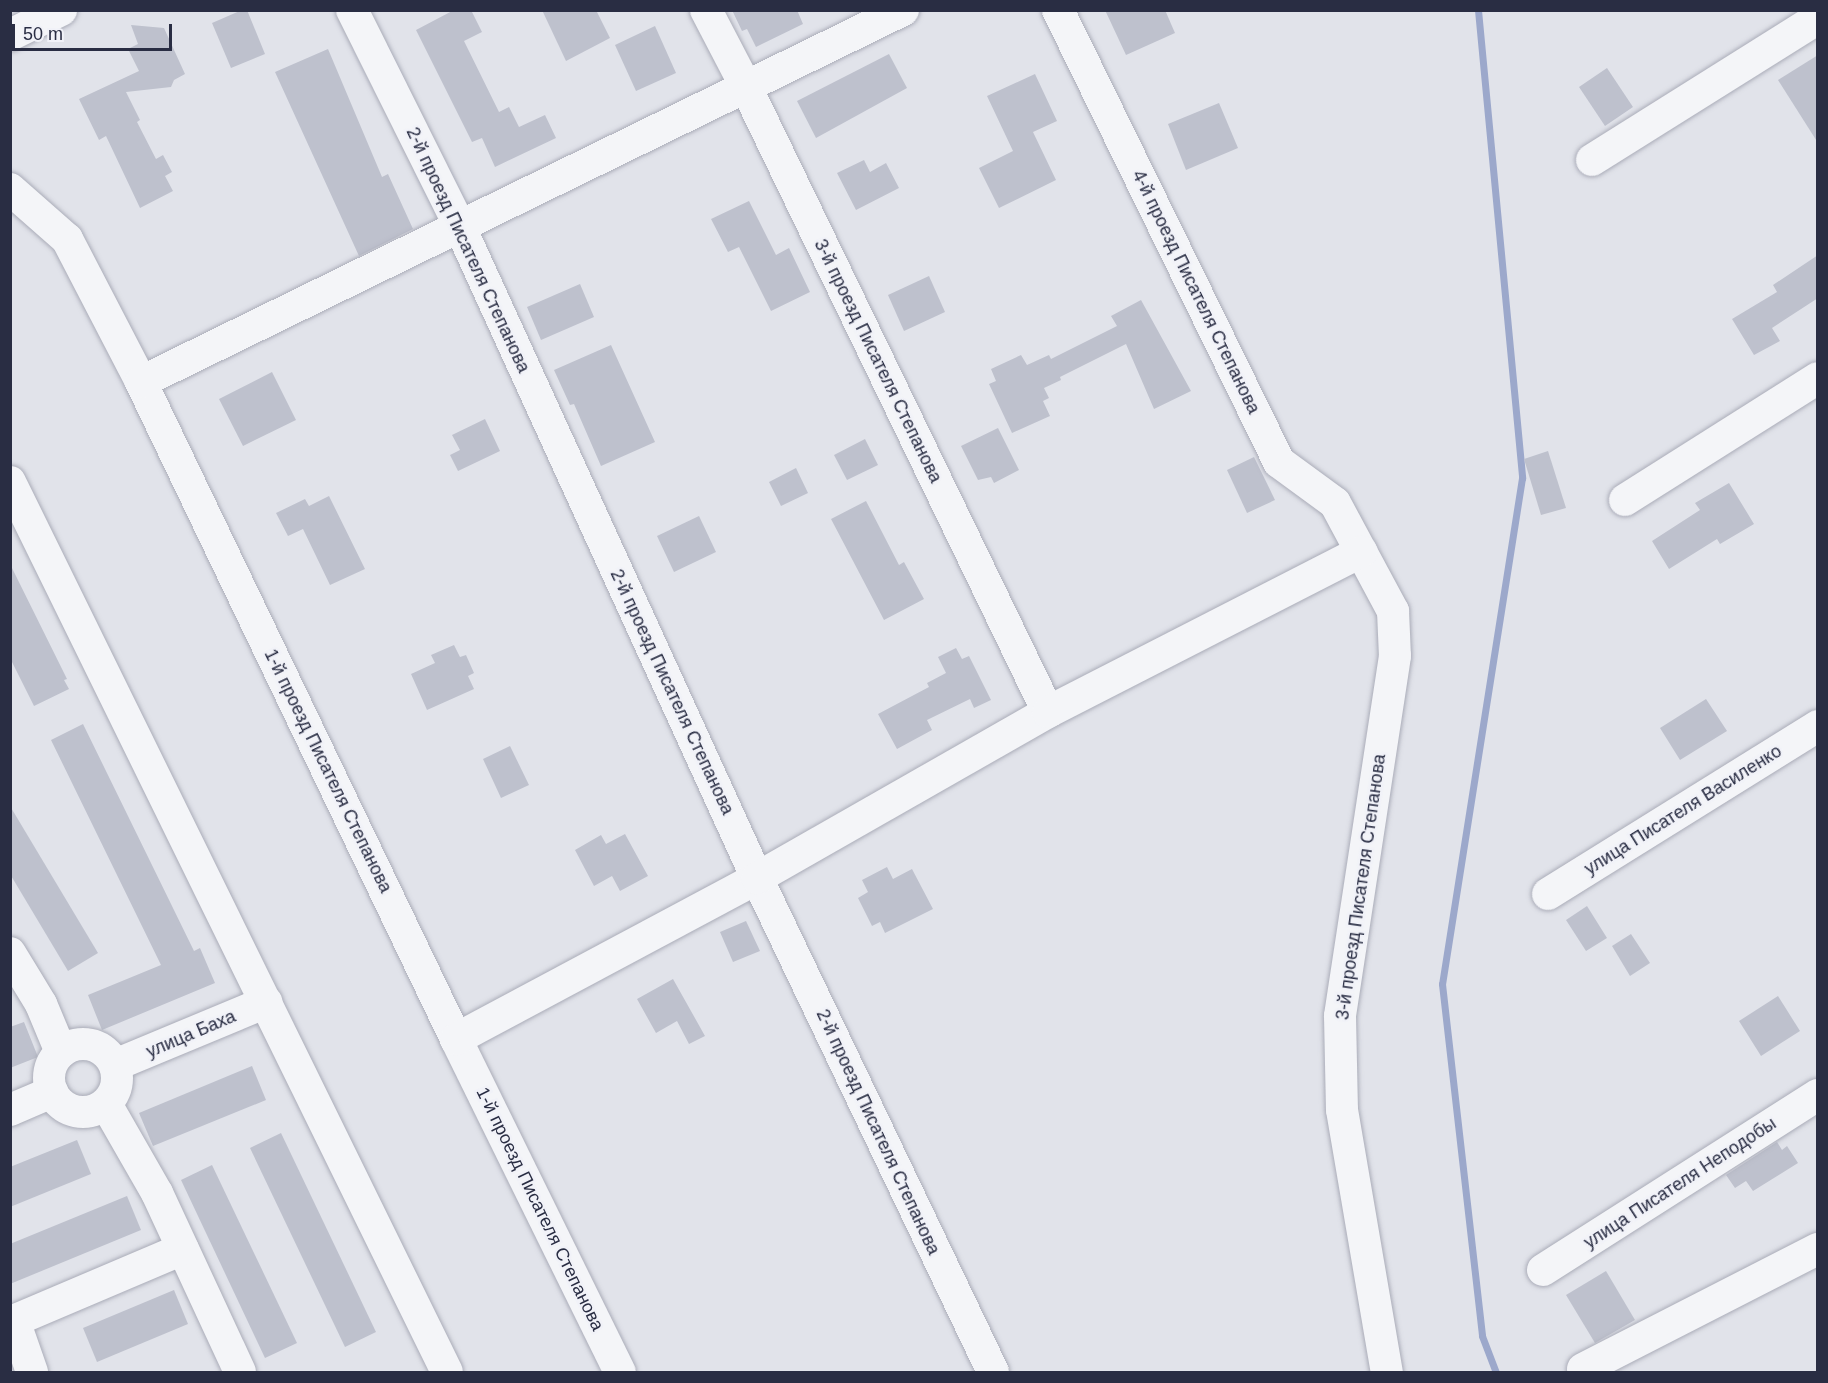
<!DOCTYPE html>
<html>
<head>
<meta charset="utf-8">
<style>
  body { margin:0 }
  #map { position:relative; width:1828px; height:1383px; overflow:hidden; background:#e1e3ea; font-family:Arial,sans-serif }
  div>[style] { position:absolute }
  .stream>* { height:7px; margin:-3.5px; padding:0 3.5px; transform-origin:3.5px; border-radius:3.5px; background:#9ca8cb }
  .building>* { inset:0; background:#bec1cd }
  .roads { filter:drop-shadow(0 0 2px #aaacb8) drop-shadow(0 0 2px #aaacb8) }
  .minor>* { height:32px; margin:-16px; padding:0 16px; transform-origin:16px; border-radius:16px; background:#f4f5f8 }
  .minor>.ring { margin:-16px; padding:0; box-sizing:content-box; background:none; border:32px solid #f4f5f8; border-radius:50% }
  span { translate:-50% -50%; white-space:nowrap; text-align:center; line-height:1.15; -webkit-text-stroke:5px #f1f2f8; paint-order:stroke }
  .street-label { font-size:18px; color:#292d43 }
  .frame { position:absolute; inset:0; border:12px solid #292d43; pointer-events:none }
  .scale { position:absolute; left:12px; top:24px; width:160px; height:27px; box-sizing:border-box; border:3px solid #292d43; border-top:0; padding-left:8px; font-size:18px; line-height:21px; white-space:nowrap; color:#292d43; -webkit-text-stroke:4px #f1f2f8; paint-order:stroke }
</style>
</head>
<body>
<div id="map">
  <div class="stream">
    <div style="left:1478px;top:10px;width:470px;rotate:84.6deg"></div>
    <div style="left:1522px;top:478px;width:512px;rotate:98.98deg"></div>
    <div style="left:1442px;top:984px;width:354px;rotate:83.5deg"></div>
    <div style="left:1482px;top:1336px;width:39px;rotate:69deg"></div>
  </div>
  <div class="building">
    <div style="clip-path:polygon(242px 10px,247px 10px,265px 54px,231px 68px,212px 23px)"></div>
    <div style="clip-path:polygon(454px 10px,471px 10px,482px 32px,464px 41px,499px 112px,509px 107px,519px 127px,545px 115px,556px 138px,495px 167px,482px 138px,472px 142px,416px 30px)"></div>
    <div style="clip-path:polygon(542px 10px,596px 10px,610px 38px,566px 61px)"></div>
    <div style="clip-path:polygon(732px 10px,797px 10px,803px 24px,756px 47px,747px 29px,742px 31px)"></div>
    <div style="clip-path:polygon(1105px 10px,1165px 10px,1175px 33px,1126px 55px)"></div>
    <div style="clip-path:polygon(131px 25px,164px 28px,185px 74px,174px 80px,171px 87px,126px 92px,140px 120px,137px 122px,156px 159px,163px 155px,172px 172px,165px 176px,173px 191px,140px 208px,106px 136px,99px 140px,79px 99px,139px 71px,128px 49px,138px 44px)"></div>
    <div style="clip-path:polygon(655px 26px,676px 73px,636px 91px,615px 45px)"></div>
    <div style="clip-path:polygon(328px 49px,382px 177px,388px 174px,413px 229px,359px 256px,275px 72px)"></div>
    <div style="clip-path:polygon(889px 54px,907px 88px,816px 138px,797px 101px)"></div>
    <div style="clip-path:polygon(1818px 55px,1818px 143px,1778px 80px)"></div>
    <div style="clip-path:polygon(1607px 68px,1633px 107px,1605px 126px,1579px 87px)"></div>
    <div style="clip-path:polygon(1035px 74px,1057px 121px,1033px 132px,1056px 180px,999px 208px,979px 168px,1013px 151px,987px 96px)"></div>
    <div style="clip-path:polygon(1219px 103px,1238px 148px,1186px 170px,1168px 124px)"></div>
    <div style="clip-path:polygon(864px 160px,870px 172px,886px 163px,899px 188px,856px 210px,837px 173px)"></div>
    <div style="clip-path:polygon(749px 201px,776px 255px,789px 248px,810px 292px,771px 311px,739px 247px,728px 252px,711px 219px)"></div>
    <div style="clip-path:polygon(1818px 255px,1818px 298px,1772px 328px,1780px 341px,1754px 355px,1732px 319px,1777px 292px,1773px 285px)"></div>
    <div style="clip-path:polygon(929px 276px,945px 312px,904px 331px,888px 295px)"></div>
    <div style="clip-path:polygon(580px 284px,594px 317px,541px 340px,527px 307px)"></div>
    <div style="clip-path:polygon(1141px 300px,1191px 391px,1154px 409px,1126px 344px,1060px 377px,1061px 380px,1044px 388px,1049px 398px,1043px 401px,1050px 416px,1012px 433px,989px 384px,996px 381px,991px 369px,1021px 355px,1027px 365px,1049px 355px,1051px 359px,1117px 326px,1111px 316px)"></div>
    <div style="clip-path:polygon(611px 345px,655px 442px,601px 466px,574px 404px,570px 405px,554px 370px)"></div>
    <div style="clip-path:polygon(272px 372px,296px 420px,243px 446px,219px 399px)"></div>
    <div style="clip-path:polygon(485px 419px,500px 451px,458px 471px,450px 455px,460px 450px,452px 435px)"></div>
    <div style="clip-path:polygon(998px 428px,1019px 470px,994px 483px,991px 477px,978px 480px,961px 446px)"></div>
    <div style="clip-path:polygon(865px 439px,878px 465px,847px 480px,834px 455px)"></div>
    <div style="clip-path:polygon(1548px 451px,1566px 508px,1541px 515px,1524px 459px)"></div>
    <div style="clip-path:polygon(1254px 457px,1275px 500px,1247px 513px,1227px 470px)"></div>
    <div style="clip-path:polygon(796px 468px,808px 493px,781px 506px,769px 482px)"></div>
    <div style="clip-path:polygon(1729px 483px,1754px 524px,1720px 544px,1717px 539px,1669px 569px,1652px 541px,1700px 510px,1695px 503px)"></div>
    <div style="clip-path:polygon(329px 496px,365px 569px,330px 585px,303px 529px,288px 536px,276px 513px,305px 499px,309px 506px)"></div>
    <div style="clip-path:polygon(866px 501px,899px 565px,904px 562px,924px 599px,884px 620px,831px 519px)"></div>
    <div style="clip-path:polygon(699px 516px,716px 552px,674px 572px,657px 536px)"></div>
    <div style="clip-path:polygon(10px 564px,67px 679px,64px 680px,69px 689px,34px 706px,10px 658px)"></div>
    <div style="clip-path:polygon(454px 645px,460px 657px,466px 655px,474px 673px,468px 676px,474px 689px,427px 710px,411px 674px,435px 663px,431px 655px)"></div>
    <div style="clip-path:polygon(956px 648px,962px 659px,969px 656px,991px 700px,974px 708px,970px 699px,927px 720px,932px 730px,897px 749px,878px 714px,929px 687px,927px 683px,946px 673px,938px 657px)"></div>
    <div style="clip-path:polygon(1706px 699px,1727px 731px,1680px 760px,1660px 728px)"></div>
    <div style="clip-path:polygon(83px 724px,194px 951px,200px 948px,215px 983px,102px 1030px,88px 995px,161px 965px,51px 740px)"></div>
    <div style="clip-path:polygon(510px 746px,529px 785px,501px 798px,483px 759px)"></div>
    <div style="clip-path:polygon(10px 806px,98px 953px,68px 971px,10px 874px)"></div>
    <div style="clip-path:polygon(625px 834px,648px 876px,620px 891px,612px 876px,594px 886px,575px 850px,601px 835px,606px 844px)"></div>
    <div style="clip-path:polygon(887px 867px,893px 879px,912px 869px,933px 909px,885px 933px,880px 922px,872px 926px,858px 898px,868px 892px,862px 880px)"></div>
    <div style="clip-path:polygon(1587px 906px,1607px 938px,1586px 951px,1566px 920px)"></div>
    <div style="clip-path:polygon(746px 921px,760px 951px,733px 962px,720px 932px)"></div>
    <div style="clip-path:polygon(1631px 934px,1650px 963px,1630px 976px,1612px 946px)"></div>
    <div style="clip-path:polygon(673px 979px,705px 1036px,689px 1044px,677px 1021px,656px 1033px,637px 999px)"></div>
    <div style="clip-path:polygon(1778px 996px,1800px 1031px,1761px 1056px,1739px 1021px)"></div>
    <div style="clip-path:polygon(24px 1022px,38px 1057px,10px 1068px,10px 1027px)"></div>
    <div style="clip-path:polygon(252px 1066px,266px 1100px,153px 1146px,139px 1113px)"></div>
    <div style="clip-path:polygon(281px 1133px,376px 1332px,345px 1347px,250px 1148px)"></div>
    <div style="clip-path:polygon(77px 1140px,91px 1174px,10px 1207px,10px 1167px)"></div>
    <div style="clip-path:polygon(1777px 1142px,1782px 1150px,1787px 1146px,1798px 1163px,1753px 1191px,1746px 1181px,1735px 1188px,1726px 1175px)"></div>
    <div style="clip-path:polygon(212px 1165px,297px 1343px,265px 1358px,181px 1180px)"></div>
    <div style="clip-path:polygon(127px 1196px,141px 1230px,10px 1284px,10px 1244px)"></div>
    <div style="clip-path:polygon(1606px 1271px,1635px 1320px,1595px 1343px,1566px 1295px)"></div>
    <div style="clip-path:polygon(174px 1290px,188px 1324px,97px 1362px,83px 1328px)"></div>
  </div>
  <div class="roads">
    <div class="minor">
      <div style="left:352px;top:10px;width:242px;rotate:63.5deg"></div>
      <div style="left:460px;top:227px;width:716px;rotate:65.48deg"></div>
      <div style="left:757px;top:878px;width:547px;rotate:64.46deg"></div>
      <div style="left:706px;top:10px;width:87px;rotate:62.5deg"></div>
      <div style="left:746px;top:87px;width:694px;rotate:64.21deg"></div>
      <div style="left:1058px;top:10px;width:503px;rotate:63.94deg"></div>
      <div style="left:1279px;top:462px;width:69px;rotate:36.2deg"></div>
      <div style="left:1335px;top:503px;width:123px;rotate:61.8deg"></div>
      <div style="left:1393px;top:611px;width:45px;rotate:87.5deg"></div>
      <div style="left:1395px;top:656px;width:364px;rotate:98.7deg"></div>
      <div style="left:1340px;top:1016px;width:94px;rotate:88.8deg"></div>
      <div style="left:1342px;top:1110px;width:266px;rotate:80.3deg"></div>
      <div style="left:10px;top:35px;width:57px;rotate:-26.1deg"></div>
      <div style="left:1592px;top:160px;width:267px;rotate:-32.1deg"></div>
      <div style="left:10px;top:189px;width:76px;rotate:41.3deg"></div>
      <div style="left:67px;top:239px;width:161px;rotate:62.6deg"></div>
      <div style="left:141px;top:382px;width:729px;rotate:64.38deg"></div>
      <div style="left:456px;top:1039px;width:371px;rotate:63.8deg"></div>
      <div style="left:141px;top:382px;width:848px;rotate:-26.02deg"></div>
      <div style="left:10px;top:482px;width:991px;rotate:63.85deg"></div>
      <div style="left:1625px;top:500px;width:228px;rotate:-32.3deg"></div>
      <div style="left:1548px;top:894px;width:318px;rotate:-31.9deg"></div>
      <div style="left:10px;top:953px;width:60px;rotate:58.7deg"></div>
      <div style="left:41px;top:1004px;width:52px;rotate:67.4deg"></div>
      <div style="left:456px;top:1039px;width:341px;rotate:-28.1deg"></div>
      <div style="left:757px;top:878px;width:335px;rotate:-29.7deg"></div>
      <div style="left:1048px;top:712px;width:352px;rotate:-27.1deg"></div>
      <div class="ring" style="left:49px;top:1044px;width:36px;height:36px"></div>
      <div style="left:115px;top:1065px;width:164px;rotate:-22.6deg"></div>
      <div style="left:106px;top:1104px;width:103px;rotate:60.2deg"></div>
      <div style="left:157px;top:1193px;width:197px;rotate:65.1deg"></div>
      <div style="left:10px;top:1110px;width:46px;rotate:-23.2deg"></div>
      <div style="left:1543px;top:1270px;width:326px;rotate:-32.5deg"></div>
      <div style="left:1583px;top:1369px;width:264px;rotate:-27.1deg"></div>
      <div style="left:32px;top:1372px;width:49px;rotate:-109.2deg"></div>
      <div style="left:16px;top:1326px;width:7px;rotate:-74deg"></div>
      <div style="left:18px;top:1319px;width:179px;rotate:-23deg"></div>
    </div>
  </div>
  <div class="street-label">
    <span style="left:468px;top:250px;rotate:65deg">2-й проезд Писателя Степанова</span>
    <span style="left:1196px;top:292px;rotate:64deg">4-й проезд Писателя Степанова</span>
    <span style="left:878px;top:361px;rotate:64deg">3-й проезд Писателя Степанова</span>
    <span style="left:672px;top:692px;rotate:65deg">2-й проезд Писателя Степанова</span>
    <span style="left:328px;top:771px;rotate:64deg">1-й проезд Писателя Степанова</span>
    <span style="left:1683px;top:810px;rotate:-32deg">улица Писателя Василенко</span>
    <span style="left:1361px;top:887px;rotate:-82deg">3-й проезд Писателя Степанова</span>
    <span style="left:191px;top:1034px;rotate:-23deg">улица Баха</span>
    <span style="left:878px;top:1132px;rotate:65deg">2-й проезд Писателя Степанова</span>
    <span style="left:1680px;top:1183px;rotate:-33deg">улица Писателя Неподобы</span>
    <span style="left:540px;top:1209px;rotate:64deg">1-й проезд Писателя Степанова</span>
  </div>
  <div class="frame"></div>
  <div class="scale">50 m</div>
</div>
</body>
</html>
